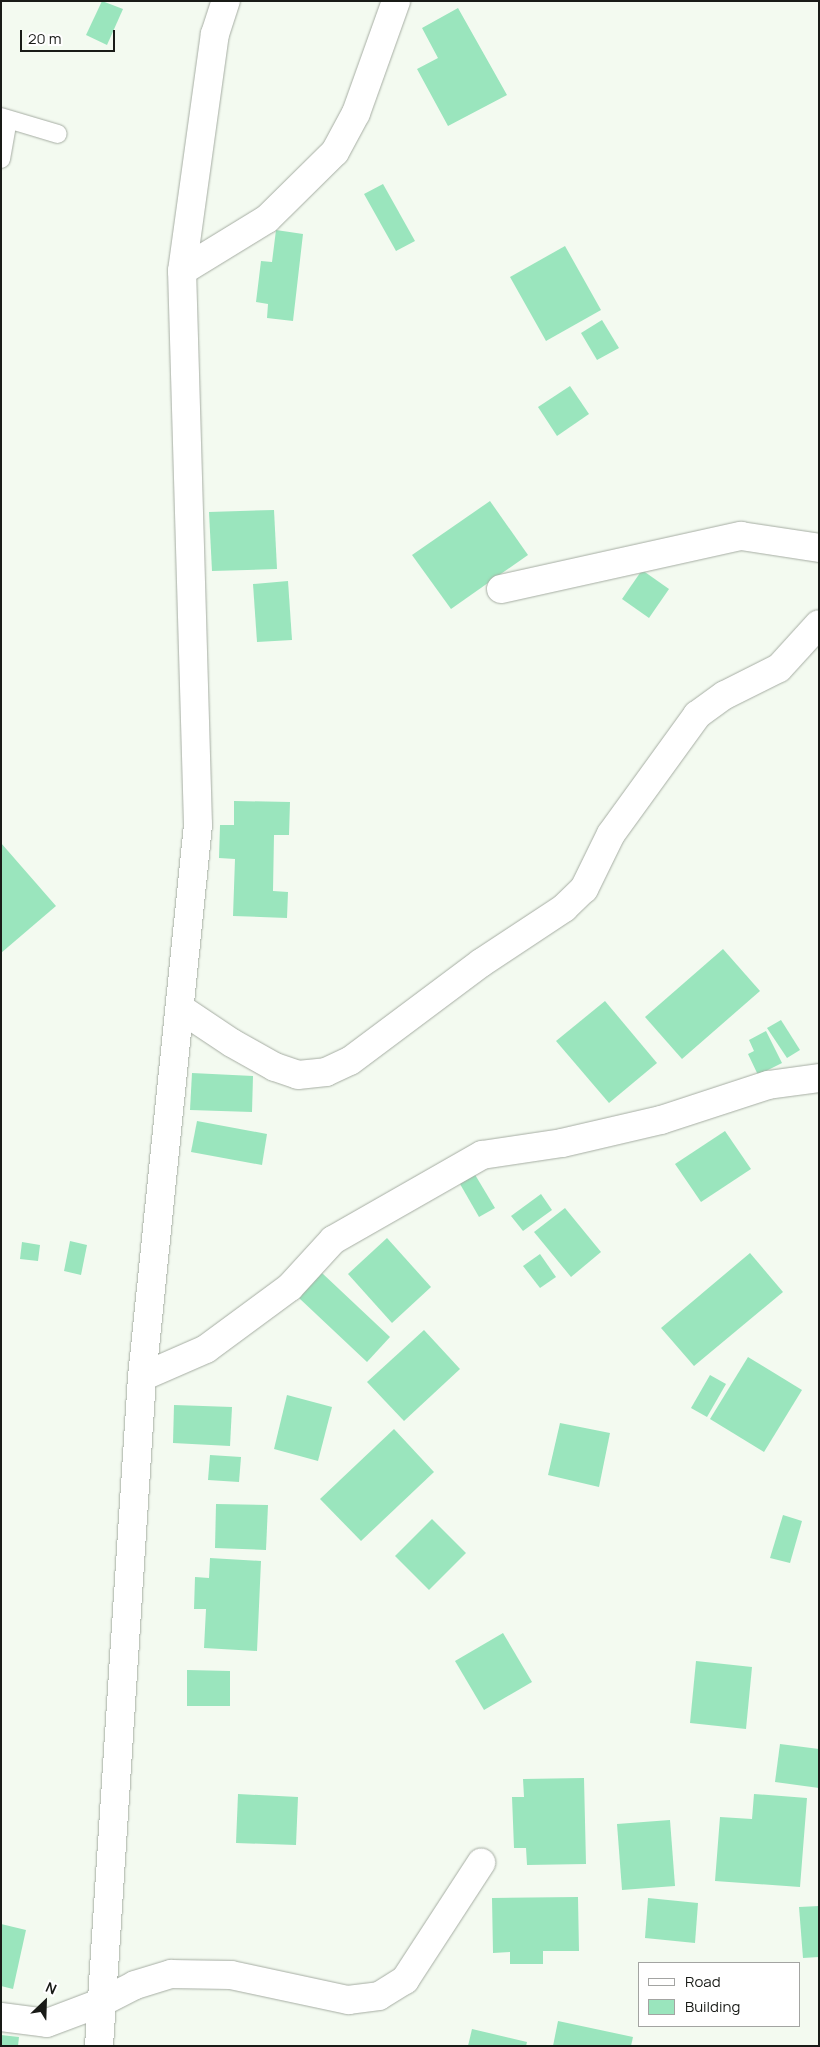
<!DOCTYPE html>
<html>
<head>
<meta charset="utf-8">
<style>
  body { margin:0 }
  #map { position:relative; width:820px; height:2047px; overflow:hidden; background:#f3faf0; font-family:Manrope,sans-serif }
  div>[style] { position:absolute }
  .building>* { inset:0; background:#9ae5bd }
  .roads { filter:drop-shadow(0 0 1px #a6ada3) drop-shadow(0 0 1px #a6ada3) }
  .lane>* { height:18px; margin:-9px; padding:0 9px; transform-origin:9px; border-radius:9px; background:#fff }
  .street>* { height:28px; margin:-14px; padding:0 14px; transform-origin:14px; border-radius:14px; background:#fff }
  span { translate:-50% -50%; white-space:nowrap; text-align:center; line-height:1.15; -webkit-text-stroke:4px #fff; paint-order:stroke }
  .frame { position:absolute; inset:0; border:2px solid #191b17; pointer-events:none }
  .legend { position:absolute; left:638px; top:1962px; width:162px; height:65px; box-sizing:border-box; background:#fff; border:1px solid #a3a4a2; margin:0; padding:6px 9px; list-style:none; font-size:15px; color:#191b17 }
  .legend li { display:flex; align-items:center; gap:10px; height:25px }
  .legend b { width:25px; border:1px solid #a3a4a2 }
  .north { position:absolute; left:20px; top:1977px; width:50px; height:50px; -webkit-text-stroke:4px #fff; paint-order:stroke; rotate:24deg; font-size:14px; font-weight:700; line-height:20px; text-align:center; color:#191b17 }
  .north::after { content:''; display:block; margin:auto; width:18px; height:22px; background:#191b17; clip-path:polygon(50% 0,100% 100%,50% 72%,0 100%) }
  .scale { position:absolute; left:20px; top:30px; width:95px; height:22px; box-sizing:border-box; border:2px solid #191b17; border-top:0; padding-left:6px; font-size:15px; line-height:18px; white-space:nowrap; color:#191b17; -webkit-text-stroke:4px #fff; paint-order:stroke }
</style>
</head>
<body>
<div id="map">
  <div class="building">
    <div style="clip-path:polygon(102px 1px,123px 9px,107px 45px,86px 35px)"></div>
    <div style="clip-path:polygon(458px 8px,507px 95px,448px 126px,417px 69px,438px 58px,422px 28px)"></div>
    <div style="clip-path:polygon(383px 184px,415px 241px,396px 251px,364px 194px)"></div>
    <div style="clip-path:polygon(276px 230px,303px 234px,293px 321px,267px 318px,268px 304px,256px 302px,261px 261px,272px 262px)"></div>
    <div style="clip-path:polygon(565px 246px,601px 310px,546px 341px,510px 277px)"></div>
    <div style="clip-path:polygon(602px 320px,619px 348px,597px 360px,581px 333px)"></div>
    <div style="clip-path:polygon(570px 386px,589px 414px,557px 436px,538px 407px)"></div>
    <div style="clip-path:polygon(490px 501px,528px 555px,451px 609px,412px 555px)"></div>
    <div style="clip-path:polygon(274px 510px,277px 569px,212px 571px,209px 512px)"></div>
    <div style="clip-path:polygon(642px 570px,669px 589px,649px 618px,622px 599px)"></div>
    <div style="clip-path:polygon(288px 581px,292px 640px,257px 642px,253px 584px)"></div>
    <div style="clip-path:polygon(234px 801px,290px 802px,289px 835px,274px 835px,273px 891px,288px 892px,287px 918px,233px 916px,235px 859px,219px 858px,220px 825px,234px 825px)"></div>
    <div style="clip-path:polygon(1px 843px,56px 906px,1px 953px)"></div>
    <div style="clip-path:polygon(723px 949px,760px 991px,682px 1059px,645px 1017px)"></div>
    <div style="clip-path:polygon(605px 1001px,657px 1063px,609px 1103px,556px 1041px)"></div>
    <div style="clip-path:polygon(781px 1020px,800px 1050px,787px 1058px,767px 1028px)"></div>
    <div style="clip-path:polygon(766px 1031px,782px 1063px,758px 1075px,748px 1054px,754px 1051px,749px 1040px)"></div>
    <div style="clip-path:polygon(192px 1073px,253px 1076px,252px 1112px,190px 1110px)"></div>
    <div style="clip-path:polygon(197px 1121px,267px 1134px,262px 1165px,191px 1152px)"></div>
    <div style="clip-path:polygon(725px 1131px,751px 1169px,701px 1202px,675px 1164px)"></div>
    <div style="clip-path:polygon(471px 1168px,495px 1208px,479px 1217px,456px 1177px)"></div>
    <div style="clip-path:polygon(541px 1194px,552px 1210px,523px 1231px,511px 1216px)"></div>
    <div style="clip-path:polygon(565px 1208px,601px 1252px,571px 1277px,534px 1232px)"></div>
    <div style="clip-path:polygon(387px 1238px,431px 1287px,392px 1323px,348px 1274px)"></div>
    <div style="clip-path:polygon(70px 1241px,87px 1245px,81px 1275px,64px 1271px)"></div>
    <div style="clip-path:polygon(22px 1242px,40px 1245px,38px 1261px,20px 1259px)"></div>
    <div style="clip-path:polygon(750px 1253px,783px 1292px,694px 1366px,661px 1328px)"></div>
    <div style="clip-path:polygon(540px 1254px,556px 1277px,540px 1288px,523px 1266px)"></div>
    <div style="clip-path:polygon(322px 1273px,390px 1337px,367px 1362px,299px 1298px)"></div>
    <div style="clip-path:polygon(424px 1330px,460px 1369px,404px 1421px,367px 1382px)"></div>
    <div style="clip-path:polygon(748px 1357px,802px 1390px,764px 1452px,710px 1419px)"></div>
    <div style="clip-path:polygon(710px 1375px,726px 1384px,707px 1417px,691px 1408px)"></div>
    <div style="clip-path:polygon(287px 1395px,332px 1407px,318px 1461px,274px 1449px)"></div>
    <div style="clip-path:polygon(174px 1405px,232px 1407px,230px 1446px,173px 1443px)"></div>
    <div style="clip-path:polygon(560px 1423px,610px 1433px,599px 1487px,548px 1475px)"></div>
    <div style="clip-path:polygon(394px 1429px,434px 1472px,361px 1541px,320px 1499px)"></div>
    <div style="clip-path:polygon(210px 1455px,241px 1457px,239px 1482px,208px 1480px)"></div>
    <div style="clip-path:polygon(216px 1504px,268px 1505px,266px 1550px,215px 1548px)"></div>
    <div style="clip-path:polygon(783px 1515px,802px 1521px,790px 1563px,770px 1558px)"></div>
    <div style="clip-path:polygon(432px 1519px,466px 1553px,429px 1590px,395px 1556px)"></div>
    <div style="clip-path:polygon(210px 1558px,261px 1561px,257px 1651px,204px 1648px,206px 1609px,194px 1609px,195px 1577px,209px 1578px)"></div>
    <div style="clip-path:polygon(503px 1633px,532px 1682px,484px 1710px,455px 1661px)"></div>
    <div style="clip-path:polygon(696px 1661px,752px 1667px,746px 1729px,690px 1723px)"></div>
    <div style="clip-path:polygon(187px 1670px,230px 1671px,230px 1706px,187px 1706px)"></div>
    <div style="clip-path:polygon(780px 1744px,819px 1749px,819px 1788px,775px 1782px)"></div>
    <div style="clip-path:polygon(584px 1778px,586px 1864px,527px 1865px,526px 1848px,514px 1848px,512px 1797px,524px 1797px,523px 1779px)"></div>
    <div style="clip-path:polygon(238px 1794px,298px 1797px,296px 1845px,236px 1843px)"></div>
    <div style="clip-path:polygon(754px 1794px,807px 1798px,800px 1887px,715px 1881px,720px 1817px,752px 1819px)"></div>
    <div style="clip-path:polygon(670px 1820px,675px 1886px,622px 1890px,617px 1824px)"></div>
    <div style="clip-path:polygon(578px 1897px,579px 1951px,543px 1951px,543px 1964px,510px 1964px,510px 1952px,493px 1953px,492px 1898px)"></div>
    <div style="clip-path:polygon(648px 1898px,698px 1903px,695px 1943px,645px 1938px)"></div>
    <div style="clip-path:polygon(819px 1906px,819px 1957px,803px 1958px,799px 1907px)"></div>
    <div style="clip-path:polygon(1px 1924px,26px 1930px,13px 1989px,1px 1986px)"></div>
    <div style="clip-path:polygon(558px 2021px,633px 2037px,631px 2046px,553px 2046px)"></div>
    <div style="clip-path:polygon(472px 2029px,527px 2042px,526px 2046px,468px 2046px)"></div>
    <div style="clip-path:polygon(1px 2035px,19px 2037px,18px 2046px,1px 2046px)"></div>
  </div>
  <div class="roads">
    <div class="lane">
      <div style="left:1px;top:117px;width:59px;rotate:16.6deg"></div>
      <div style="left:1px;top:159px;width:39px;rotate:-80deg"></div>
    </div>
    <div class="street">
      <div style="left:182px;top:271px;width:100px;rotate:-31.5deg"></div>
      <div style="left:267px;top:219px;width:95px;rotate:-44.6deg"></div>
      <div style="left:335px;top:152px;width:44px;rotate:-61.7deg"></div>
      <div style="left:356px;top:113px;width:119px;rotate:-70.3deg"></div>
      <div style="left:501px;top:589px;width:246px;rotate:-12.5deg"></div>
      <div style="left:741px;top:536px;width:79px;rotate:8.7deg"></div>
      <div style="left:181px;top:1009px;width:61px;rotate:33.7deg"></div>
      <div style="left:232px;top:1043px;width:49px;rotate:29.2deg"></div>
      <div style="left:275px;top:1067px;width:24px;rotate:19deg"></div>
      <div style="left:298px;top:1075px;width:28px;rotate:-6deg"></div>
      <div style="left:326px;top:1072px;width:26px;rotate:-25deg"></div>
      <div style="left:350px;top:1061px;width:164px;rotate:-36.8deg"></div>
      <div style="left:481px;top:963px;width:100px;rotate:-33.5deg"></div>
      <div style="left:564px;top:908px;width:28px;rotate:-44deg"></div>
      <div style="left:584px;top:889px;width:61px;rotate:-63.9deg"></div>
      <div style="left:611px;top:834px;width:147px;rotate:-54.1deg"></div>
      <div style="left:697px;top:715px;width:34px;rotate:-36deg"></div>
      <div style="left:725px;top:695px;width:60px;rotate:-26.6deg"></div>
      <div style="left:779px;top:668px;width:59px;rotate:-47.7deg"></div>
      <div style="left:142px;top:1377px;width:70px;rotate:-23.6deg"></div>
      <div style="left:206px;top:1349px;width:104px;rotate:-36.4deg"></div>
      <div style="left:290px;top:1287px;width:64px;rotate:-47.5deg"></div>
      <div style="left:333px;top:1240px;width:172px;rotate:-29.7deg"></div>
      <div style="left:482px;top:1155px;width:81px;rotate:-8.5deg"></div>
      <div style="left:562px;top:1143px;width:102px;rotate:-13.1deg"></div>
      <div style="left:661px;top:1120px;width:113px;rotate:-18.1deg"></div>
      <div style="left:768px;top:1085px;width:51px;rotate:-7.8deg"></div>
      <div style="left:1px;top:2017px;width:46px;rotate:7.4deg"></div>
      <div style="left:47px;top:2023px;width:57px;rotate:-20.7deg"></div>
      <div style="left:100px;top:2003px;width:39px;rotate:-27deg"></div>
      <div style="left:135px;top:1985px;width:38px;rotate:-17deg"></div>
      <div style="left:171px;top:1974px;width:60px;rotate:1deg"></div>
      <div style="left:231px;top:1975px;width:120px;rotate:12.1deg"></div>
      <div style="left:348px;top:2000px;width:31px;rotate:-7deg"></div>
      <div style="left:379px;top:1996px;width:31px;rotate:-32deg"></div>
      <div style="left:405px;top:1980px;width:140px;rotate:-57deg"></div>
      <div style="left:99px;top:2046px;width:670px;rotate:-86.32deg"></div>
      <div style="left:142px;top:1377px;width:555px;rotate:-84.21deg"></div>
      <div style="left:198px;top:825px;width:554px;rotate:-91.65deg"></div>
      <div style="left:182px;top:271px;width:239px;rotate:-82.1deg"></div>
      <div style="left:215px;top:34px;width:35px;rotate:-72deg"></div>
    </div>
  </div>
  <div class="frame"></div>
  <ul class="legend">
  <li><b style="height:6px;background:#fff"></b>Road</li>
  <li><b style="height:14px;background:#9ae5bd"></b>Building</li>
  </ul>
  <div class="north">N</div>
  <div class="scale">20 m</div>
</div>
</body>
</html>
